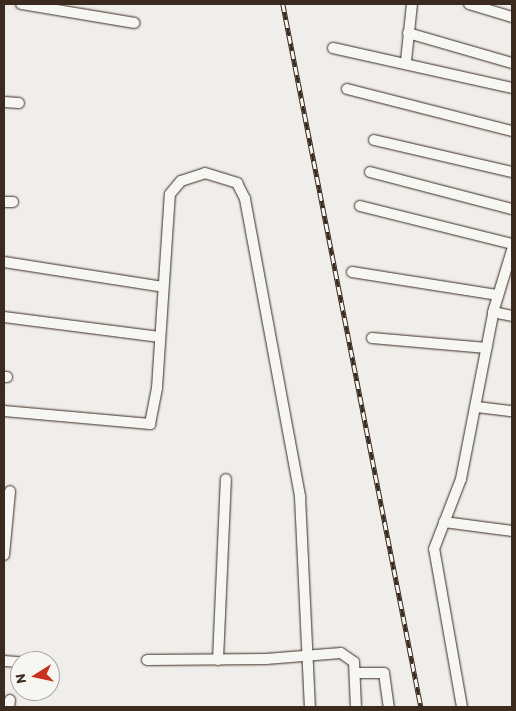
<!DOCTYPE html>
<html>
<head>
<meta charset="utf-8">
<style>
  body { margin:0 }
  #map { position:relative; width:516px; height:711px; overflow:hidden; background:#efeeea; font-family:Itim,sans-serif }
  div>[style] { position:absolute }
  .roads { filter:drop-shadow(0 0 1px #3b2a1e) drop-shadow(0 0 1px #3b2a1e) }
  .street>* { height:10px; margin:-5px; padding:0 5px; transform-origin:5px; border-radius:5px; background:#f6f6f2 }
  .rail>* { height:4.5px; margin-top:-2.25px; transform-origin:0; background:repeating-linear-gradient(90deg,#f6f6f2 0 8px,#3b2a1e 0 16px); box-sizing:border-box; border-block:1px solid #3b2a1e }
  span { translate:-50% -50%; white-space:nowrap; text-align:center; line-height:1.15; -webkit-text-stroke:4px #f6f6f2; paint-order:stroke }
  .frame { position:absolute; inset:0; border:5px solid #3b2a1e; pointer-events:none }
  .north { position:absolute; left:10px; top:651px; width:50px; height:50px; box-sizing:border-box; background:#f6f6f2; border:1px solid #aba49d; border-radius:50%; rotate:260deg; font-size:14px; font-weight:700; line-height:20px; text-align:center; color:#3b2a1e }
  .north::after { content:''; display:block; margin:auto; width:18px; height:22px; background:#c8321e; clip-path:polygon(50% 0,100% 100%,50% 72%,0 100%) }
</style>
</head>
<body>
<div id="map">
  <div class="roads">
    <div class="street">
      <div style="left:21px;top:4px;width:115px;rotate:9.5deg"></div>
      <div style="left:469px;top:4px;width:45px;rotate:16.8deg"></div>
      <div style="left:408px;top:33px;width:108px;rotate:16.1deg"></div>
      <div style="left:333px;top:48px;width:183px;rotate:12.6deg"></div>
      <div style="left:406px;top:61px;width:57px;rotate:-84deg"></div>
      <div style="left:347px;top:89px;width:170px;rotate:14.3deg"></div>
      <div style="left:4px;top:102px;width:15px;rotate:4deg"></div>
      <div style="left:374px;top:140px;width:142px;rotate:13.1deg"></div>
      <div style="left:370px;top:172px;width:147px;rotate:14.6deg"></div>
      <div style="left:4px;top:202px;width:9px"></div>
      <div style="left:360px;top:206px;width:157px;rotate:14deg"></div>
      <div style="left:4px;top:262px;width:161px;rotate:8.9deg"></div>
      <div style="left:352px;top:272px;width:148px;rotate:9deg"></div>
      <div style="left:493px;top:312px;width:19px;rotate:12deg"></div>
      <div style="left:4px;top:317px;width:157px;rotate:7.3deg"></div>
      <div style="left:372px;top:338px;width:115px;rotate:5deg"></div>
      <div style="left:4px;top:377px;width:3px"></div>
      <div style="left:477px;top:407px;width:35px;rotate:7deg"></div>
      <div style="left:4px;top:411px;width:147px;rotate:5.1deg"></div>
      <div style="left:150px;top:424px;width:37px;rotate:-79deg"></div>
      <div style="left:157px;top:388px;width:194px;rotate:-86.2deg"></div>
      <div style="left:170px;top:194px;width:17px;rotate:-50deg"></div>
      <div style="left:181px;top:181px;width:25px;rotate:-18deg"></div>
      <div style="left:205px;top:173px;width:34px;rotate:17deg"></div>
      <div style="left:237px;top:183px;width:18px;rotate:63deg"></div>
      <div style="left:245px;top:199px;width:303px;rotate:79.5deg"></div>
      <div style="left:300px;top:497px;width:210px;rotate:87.3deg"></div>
      <div style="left:444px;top:522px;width:69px;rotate:7.5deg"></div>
      <div style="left:4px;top:555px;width:64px;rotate:-84.6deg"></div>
      <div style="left:147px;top:660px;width:119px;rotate:-0.5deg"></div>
      <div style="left:266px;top:659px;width:75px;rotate:-4.6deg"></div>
      <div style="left:341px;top:653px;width:16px;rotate:35deg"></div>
      <div style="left:354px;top:662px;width:45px;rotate:87.5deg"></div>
      <div style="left:218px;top:660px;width:181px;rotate:-87.5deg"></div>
      <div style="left:4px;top:661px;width:16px;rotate:4deg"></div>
      <div style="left:356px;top:673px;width:28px"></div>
      <div style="left:384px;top:673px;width:34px;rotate:82deg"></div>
      <div style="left:9px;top:707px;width:7px;rotate:-82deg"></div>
      <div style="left:462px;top:707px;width:160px;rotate:-100deg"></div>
      <div style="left:434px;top:549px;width:75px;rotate:-68.9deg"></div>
      <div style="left:461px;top:479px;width:173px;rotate:-79deg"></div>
      <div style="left:494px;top:309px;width:62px;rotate:-73deg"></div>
    </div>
  </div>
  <div class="rail">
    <div style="left:283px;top:4px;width:716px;rotate:78.89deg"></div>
  </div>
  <div class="frame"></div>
  <div class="north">N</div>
</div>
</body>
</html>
